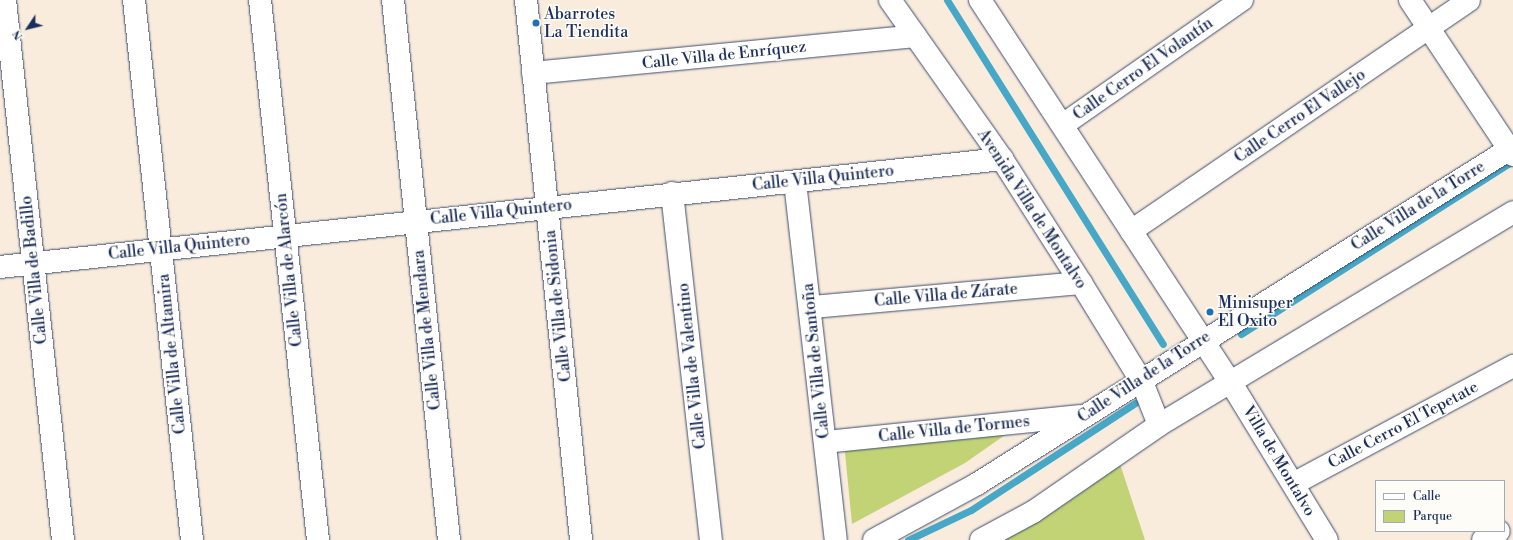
<!DOCTYPE html>
<html>
<head>
<meta charset="utf-8">
<style>
  body { margin:0 }
  #map { position:relative; width:1513px; height:540px; overflow:hidden; background:#f9ecdc; font-family:"Libre Bodoni",serif }
  div>[style] { position:absolute }
  .green>* { inset:0; background:#c2d375 }
  .stream>* { height:7px; margin:-3.5px; padding:0 3.5px; transform-origin:3.5px; border-radius:3.5px; background:#47a7c6 }
  .roads { filter:drop-shadow(0 0 1px #3c4b71) drop-shadow(0 0 1px #3c4b71) }
  .minor>* { height:22px; margin:-11px; padding:0 11px; transform-origin:11px; border-radius:11px; background:#fff }
  .dots>* { width:11px; height:11px; translate:-50% -50%; box-sizing:border-box; border:2px solid #fdfcf7; border-radius:50% }
  span { translate:-50% -50%; white-space:nowrap; text-align:center; line-height:1.15; -webkit-text-stroke:3px #fdfcf7; paint-order:stroke }
  .poi-label { font-size:16px; color:#1b2f5e }
  .left { translate:0 -50%; text-align:left }
  .street-label { font-size:16px; color:#1b2f5e }
  .legend { position:absolute; left:1375px; top:480px; width:130px; height:52px; box-sizing:border-box; background:#fdfcf7; border:1px solid #a3aaba; margin:0; padding:5px 7px; list-style:none; font-size:12px; color:#1b2f5e }
  .legend li { display:flex; align-items:center; gap:8px; height:20px }
  .legend b { width:20px; border:1px solid #a3aaba }
  .north { position:absolute; left:8px; top:8px; width:40px; height:40px; -webkit-text-stroke:3px #fdfcf7; paint-order:stroke; rotate:235deg; font-size:11px; font-weight:700; line-height:16px; text-align:center; color:#1b2f5e }
  .north::after { content:''; display:block; margin:auto; width:14px; height:18px; background:#1b2f5e; clip-path:polygon(50% 0,100% 100%,50% 72%,0 100%) }
</style>
</head>
<body>
<div id="map">
  <div class="green">
    <div style="clip-path:polygon(1035px 414px,965px 463px,852px 524px,843px 432px)"></div>
    <div style="clip-path:polygon(1119px 461px,1145px 540px,971px 540px)"></div>
  </div>
  <div class="stream">
    <div style="left:947px;top:0;width:406px;rotate:57.9deg"></div>
    <div style="left:1241px;top:334px;width:322px;rotate:-32.5deg"></div>
    <div style="left:908px;top:540px;width:70px;rotate:-25.5deg"></div>
    <div style="left:971px;top:510px;width:196px;rotate:-33.1deg"></div>
  </div>
  <div class="roads">
    <div class="minor">
      <div style="left:5px;top:0;width:543px;rotate:83.87deg"></div>
      <div style="left:134px;top:0;width:543px;rotate:83.87deg"></div>
      <div style="left:260px;top:0;width:543px;rotate:83.87deg"></div>
      <div style="left:393px;top:0;width:543px;rotate:84.08deg"></div>
      <div style="left:526px;top:0;width:543px;rotate:84.18deg"></div>
      <div style="left:890px;top:0;width:194px;rotate:54.8deg"></div>
      <div style="left:1002px;top:159px;width:147px;rotate:57.5deg"></div>
      <div style="left:1081px;top:283px;width:116px;rotate:58.4deg"></div>
      <div style="left:1142px;top:382px;width:46px;rotate:68.4deg"></div>
      <div style="left:980px;top:0;width:458px;rotate:56.8deg"></div>
      <div style="left:1231px;top:383px;width:184px;rotate:58.6deg"></div>
      <div style="left:1410px;top:0;width:186px;rotate:56.4deg"></div>
      <div style="left:533px;top:73px;width:384px;rotate:-5.5deg"></div>
      <div style="left:1064px;top:124px;width:217px;rotate:-34.9deg"></div>
      <div style="left:795px;top:182px;width:360px;rotate:83.5deg"></div>
      <div style="left:672px;top:193px;width:349px;rotate:83.6deg"></div>
      <div style="left:1131px;top:231px;width:409px;rotate:-34.3deg"></div>
      <div style="left:0;top:267px;width:1008px;rotate:-6.15deg"></div>
      <div style="left:812px;top:307px;width:270px;rotate:-5.1deg"></div>
      <div style="left:825px;top:442px;width:256px;rotate:-5.8deg"></div>
      <div style="left:1293px;top:484px;width:250px;rotate:-28.2deg"></div>
      <div style="left:874px;top:540px;width:117px;rotate:-28.5deg"></div>
      <div style="left:977px;top:484px;width:633px;rotate:-32.16deg"></div>
      <div style="left:981px;top:540px;width:59px;rotate:-28.3deg"></div>
      <div style="left:1033px;top:512px;width:153px;rotate:-34.6deg"></div>
      <div style="left:1159px;top:425px;width:413px;rotate:-31deg"></div>
      <div style="left:1483px;top:540px;width:18px;rotate:-29deg"></div>
    </div>
  </div>
  <div class="dots">
    <div style="left:536px;top:23px;background:#1f6fb2"></div>
    <div style="left:1210px;top:312px;background:#1f6fb2"></div>
  </div>
  <div class="poi-label">
    <span class="left" style="left:544px;top:23px">Abarrotes<br>La Tiendita</span>
    <span class="left" style="left:1218px;top:312px">Minisuper<br>El Oxito</span>
  </div>
  <div class="street-label">
    <span style="left:724px;top:55px;rotate:-6deg">Calle Villa de Enríquez</span>
    <span style="left:1143px;top:69px;rotate:-35deg">Calle Cerro El Volantín</span>
    <span style="left:1300px;top:116px;rotate:-34deg">Calle Cerro El Vallejo</span>
    <span style="left:823px;top:178px;rotate:-6deg">Calle Villa Quintero</span>
    <span style="left:1418px;top:206px;rotate:-32deg">Calle Villa de la Torre</span>
    <span style="left:1032px;top:209px;rotate:57deg">Avenida Villa de Montalvo</span>
    <span style="left:501px;top:212px;rotate:-6deg">Calle Villa Quintero</span>
    <span style="left:179px;top:247px;rotate:-6deg">Calle Villa Quintero</span>
    <span style="left:34px;top:270px;rotate:-96deg">Calle Villa de Badillo</span>
    <span style="left:289px;top:270px;rotate:-96deg">Calle Villa de Alarcón</span>
    <span style="left:946px;top:295px;rotate:-5deg">Calle Villa de Zárate</span>
    <span style="left:558px;top:306px;rotate:-96deg">Calle Villa de Sidonia</span>
    <span style="left:427px;top:330px;rotate:-96deg">Calle Villa de Mendara</span>
    <span style="left:172px;top:354px;rotate:-96deg">Calle Villa de Altamira</span>
    <span style="left:816px;top:361px;rotate:-96deg">Calle Villa de Santoña</span>
    <span style="left:692px;top:366px;rotate:-96deg">Calle Villa de Valentino</span>
    <span style="left:1144px;top:377px;rotate:-33deg">Calle Villa de la Torre</span>
    <span style="left:1403px;top:425px;rotate:-28deg">Calle Cerro El Tepetate</span>
    <span style="left:954px;top:429px;rotate:-6deg">Calle Villa de Tormes</span>
    <span style="left:1279px;top:461px;rotate:59deg">Villa de Montalvo</span>
  </div>
  <ul class="legend">
  <li><b style="height:5px;background:#fff"></b>Calle</li>
  <li><b style="height:11px;background:#c2d375"></b>Parque</li>
  </ul>
  <div class="north">N</div>
</div>
</body>
</html>
